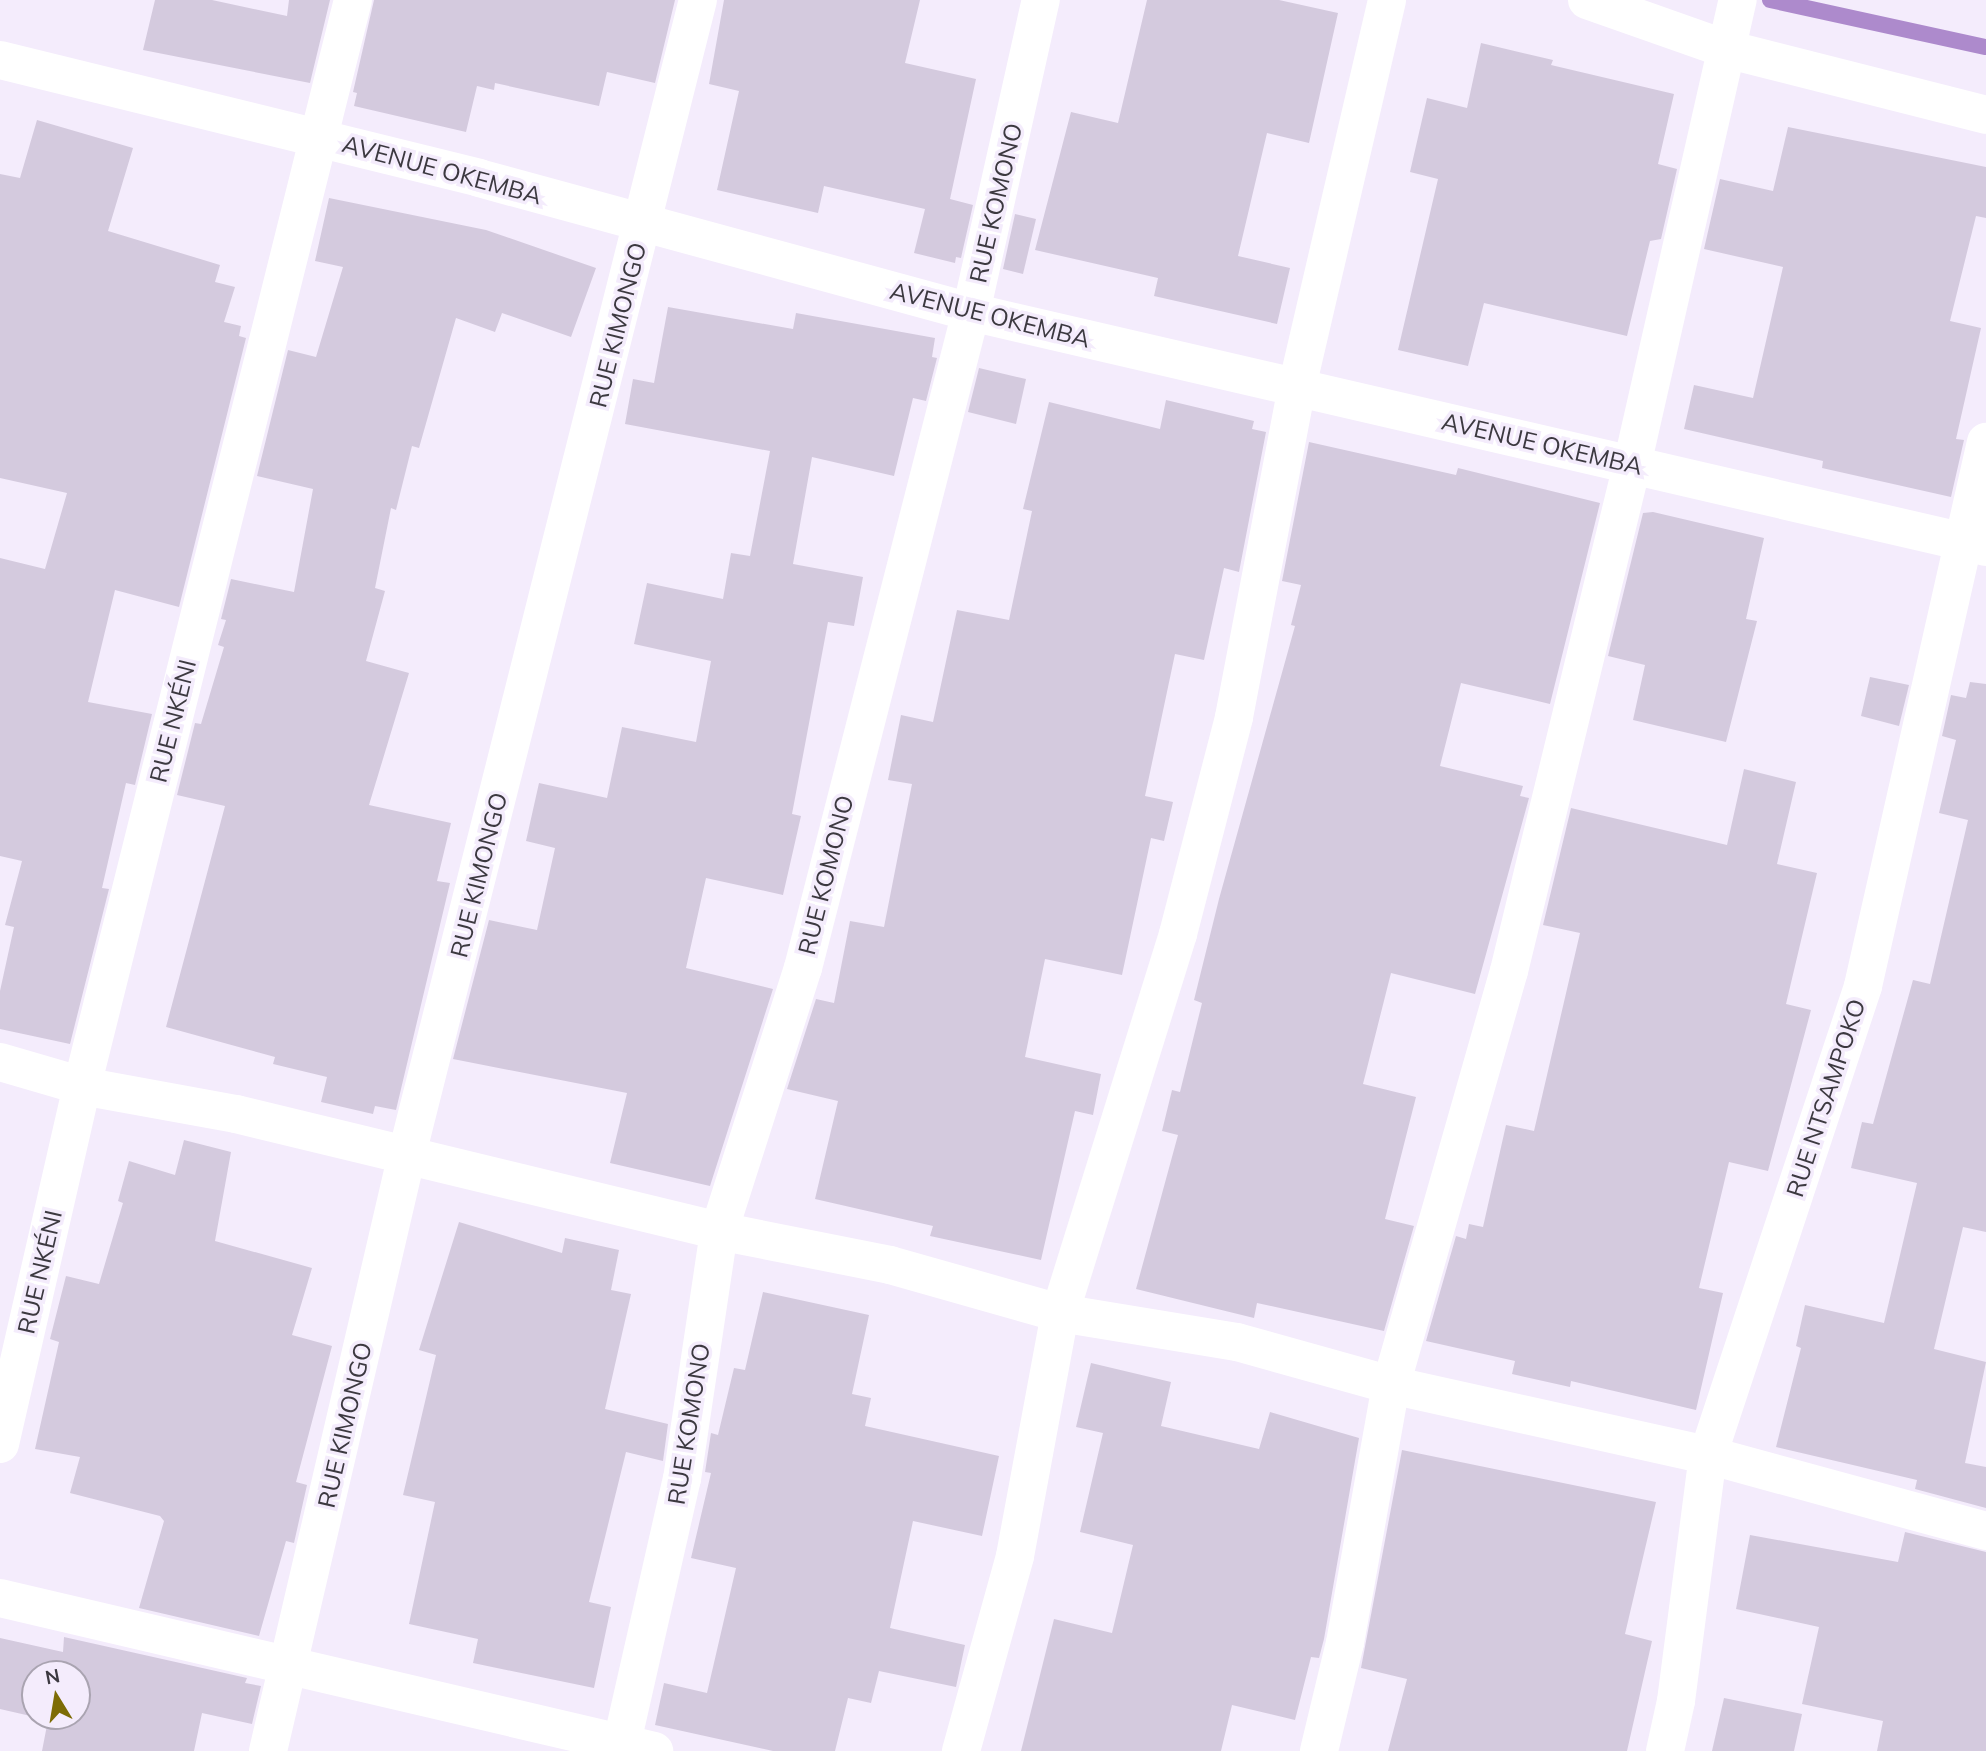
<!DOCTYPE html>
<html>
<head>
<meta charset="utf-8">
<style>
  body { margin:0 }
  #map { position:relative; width:1986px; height:1751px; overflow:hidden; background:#f4ecfc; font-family:Mulish,sans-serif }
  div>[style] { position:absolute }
  .stream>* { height:16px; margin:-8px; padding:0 8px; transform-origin:8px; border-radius:8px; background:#ad8acc }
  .building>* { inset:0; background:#d4cade }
  .minor>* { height:38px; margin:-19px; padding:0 19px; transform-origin:19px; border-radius:19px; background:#fff }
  span { translate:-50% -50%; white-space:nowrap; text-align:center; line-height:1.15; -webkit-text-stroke:7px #f4ecfc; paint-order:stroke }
  .street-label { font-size:24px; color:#3c3940 }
  .north { position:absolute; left:21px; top:1660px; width:70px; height:70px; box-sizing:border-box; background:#f4ecfc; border:2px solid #aaa4b1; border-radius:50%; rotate:349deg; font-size:19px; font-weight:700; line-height:28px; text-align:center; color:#3c3940 }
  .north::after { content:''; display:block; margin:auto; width:24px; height:32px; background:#7d6c05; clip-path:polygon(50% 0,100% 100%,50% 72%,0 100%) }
</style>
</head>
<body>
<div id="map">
  <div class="stream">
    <div style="left:1770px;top:0;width:221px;rotate:12.3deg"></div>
  </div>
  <div class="building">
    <div style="clip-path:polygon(155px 0,212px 0,287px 16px,289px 0,330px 0,310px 83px,143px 50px)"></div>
    <div style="clip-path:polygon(374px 0,675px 0,655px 83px,607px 72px,599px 106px,495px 83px,494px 90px,477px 86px,466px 132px,354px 106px,357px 93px,353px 92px)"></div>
    <div style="clip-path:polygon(724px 0,920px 0,905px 63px,976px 79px,950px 199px,973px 205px,961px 258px,956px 257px,955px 263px,914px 253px,925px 209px,824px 186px,818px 213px,717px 190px,739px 91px,709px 84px)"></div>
    <div style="clip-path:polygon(1147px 0,1279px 0,1338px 13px,1309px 143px,1267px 133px,1238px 256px,1290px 268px,1277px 324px,1154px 296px,1158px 278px,1035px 250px,1071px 112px,1118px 123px)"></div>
    <div style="clip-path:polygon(1481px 43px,1553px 60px,1551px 65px,1674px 94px,1658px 164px,1677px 169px,1661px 239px,1650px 241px,1627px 336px,1484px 303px,1468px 366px,1398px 350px,1438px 179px,1410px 172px,1427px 98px,1467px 108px)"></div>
    <div style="clip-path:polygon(37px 120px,133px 148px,108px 231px,220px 265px,215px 282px,235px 287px,224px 322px,241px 326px,239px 336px,246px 338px,179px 607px,115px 590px,88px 702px,152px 714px,135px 785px,126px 783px,102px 888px,109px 889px,70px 1044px,0 1029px,0 991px,14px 927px,5px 925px,22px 861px,0 856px,0 558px,45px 569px,67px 493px,0 478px,0 174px,20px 178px)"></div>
    <div style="clip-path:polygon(1788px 127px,1986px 167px,1986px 218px,1976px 216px,1950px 321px,1981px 328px,1956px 439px,1964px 440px,1951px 497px,1822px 468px,1823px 461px,1684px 429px,1694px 385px,1753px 398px,1783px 267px,1704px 249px,1720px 179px,1773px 191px)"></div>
    <div style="clip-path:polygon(329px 198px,486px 230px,596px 268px,571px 337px,502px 313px,495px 332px,456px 318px,419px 448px,412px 446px,396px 510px,391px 508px,375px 588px,385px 591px,366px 661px,409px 673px,369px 805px,451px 823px,437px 881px,450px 883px,396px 1110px,375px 1106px,373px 1114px,321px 1102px,327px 1077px,273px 1064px,275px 1057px,166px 1027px,225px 806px,177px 795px,195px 723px,201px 724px,224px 647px,218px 645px,226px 620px,221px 619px,231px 579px,294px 592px,313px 489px,257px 476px,288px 350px,316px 357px,343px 267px,315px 261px)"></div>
    <div style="clip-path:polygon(1015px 214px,1036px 219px,1023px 274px,1003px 269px)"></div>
    <div style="clip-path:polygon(668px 307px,793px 329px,796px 313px,935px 338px,932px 357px,937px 358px,926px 401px,913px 398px,894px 476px,812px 457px,793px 564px,863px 577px,854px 626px,828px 622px,792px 814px,801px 816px,783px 895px,706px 878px,686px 968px,773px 989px,710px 1186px,610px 1163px,627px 1093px,453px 1059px,489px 920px,537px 930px,555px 848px,526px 841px,539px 783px,607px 798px,622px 727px,696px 742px,711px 661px,634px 644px,647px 583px,723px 599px,731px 553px,750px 556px,770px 451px,625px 424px,633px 379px,654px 383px)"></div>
    <div style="clip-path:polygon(979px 368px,1026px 379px,1016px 424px,968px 412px)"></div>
    <div style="clip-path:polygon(1166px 400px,1254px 421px,1252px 429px,1266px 432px,1239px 572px,1224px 568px,1204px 660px,1175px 654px,1145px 796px,1173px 802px,1164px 841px,1151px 838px,1122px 975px,1045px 959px,1025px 1057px,1101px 1074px,1093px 1115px,1075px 1111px,1041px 1260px,930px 1236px,933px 1226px,815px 1199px,838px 1101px,787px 1089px,816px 999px,834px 1003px,850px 921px,884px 927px,912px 784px,888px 780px,901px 715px,933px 722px,957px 610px,1009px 620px,1032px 511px,1023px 509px,1049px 402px,1160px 429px)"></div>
    <div style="clip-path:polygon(1309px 442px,1456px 475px,1458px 468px,1600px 503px,1550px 704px,1461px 683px,1440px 766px,1523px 786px,1520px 796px,1529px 798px,1475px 994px,1391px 973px,1363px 1084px,1416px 1097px,1385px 1219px,1414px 1226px,1384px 1331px,1257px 1303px,1254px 1318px,1136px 1289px,1178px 1135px,1162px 1131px,1172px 1090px,1180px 1092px,1202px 1003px,1194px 1000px,1219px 899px,1295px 626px,1291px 625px,1301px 585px,1282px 581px)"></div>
    <div style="clip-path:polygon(1653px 512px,1764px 538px,1746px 619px,1757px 621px,1726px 742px,1633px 720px,1645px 665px,1608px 656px,1643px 513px)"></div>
    <div style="clip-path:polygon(1870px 677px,1909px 685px,1899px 726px,1861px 716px)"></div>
    <div style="clip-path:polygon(1970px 682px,1986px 684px,1986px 1232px,1963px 1227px,1934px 1349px,1986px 1362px,1965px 1463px,1986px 1467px,1986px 1508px,1915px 1489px,1917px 1480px,1776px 1447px,1801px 1348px,1796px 1346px,1805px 1305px,1884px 1323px,1917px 1183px,1851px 1168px,1862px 1122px,1873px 1124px,1913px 980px,1930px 984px,1968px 820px,1939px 813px,1956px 740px,1942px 736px,1951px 695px,1966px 698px)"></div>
    <div style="clip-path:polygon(1744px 769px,1796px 782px,1777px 864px,1817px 873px,1786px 1004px,1811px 1010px,1768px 1171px,1729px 1162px,1699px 1288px,1723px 1293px,1696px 1410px,1571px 1381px,1570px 1387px,1512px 1374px,1515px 1361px,1426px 1341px,1456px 1236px,1466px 1239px,1469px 1224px,1483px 1227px,1506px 1125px,1534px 1131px,1580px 933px,1543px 925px,1571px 808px,1727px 845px)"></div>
    <div style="clip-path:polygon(184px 1140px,231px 1152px,215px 1241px,312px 1268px,292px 1335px,332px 1346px,296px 1482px,307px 1485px,294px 1543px,286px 1541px,259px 1636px,139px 1608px,164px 1521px,160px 1516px,70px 1493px,80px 1457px,35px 1449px,59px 1342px,50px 1339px,66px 1276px,99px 1284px,123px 1203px,118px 1201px,129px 1161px,175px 1175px)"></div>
    <div style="clip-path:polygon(459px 1222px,562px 1253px,565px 1238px,619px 1250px,611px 1290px,631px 1294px,605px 1409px,668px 1424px,663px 1461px,626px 1452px,589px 1602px,611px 1607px,594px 1688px,473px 1663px,478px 1639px,409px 1624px,435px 1502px,403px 1495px,436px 1355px,419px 1350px)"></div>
    <div style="clip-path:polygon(763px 1292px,869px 1315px,852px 1394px,871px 1398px,865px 1426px,999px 1456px,982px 1536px,913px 1521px,890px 1628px,965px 1645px,956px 1687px,879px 1671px,871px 1703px,848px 1698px,835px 1751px,773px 1751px,655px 1725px,664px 1683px,707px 1693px,736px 1568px,691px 1558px,711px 1473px,705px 1472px,711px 1433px,718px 1435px,734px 1368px,745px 1370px)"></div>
    <div style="clip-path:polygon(1091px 1363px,1171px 1382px,1161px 1426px,1259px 1449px,1270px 1412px,1359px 1438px,1324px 1639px,1319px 1658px,1311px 1657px,1295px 1720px,1232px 1705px,1221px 1751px,1021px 1751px,1054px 1619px,1112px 1633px,1133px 1545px,1080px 1532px,1103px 1433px,1076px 1427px)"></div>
    <div style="clip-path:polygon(1402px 1450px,1656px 1502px,1625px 1634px,1652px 1641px,1627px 1751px,1388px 1751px,1407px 1679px,1361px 1668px)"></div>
    <div style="clip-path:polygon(1905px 1532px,1986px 1552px,1986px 1751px,1877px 1751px,1883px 1721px,1802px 1704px,1819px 1627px,1736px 1609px,1750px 1535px,1898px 1562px)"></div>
    <div style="clip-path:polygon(evenodd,64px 1637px,247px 1678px,245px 1683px,261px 1686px,252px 1724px,202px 1713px,194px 1751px,42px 1751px,48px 1720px,0 1709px,0 1638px,63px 1652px,64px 1637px,35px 1674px,77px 1674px,77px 1716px,35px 1716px,35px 1674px)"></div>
    <div style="clip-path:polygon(1724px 1698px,1802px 1714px,1794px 1751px,1712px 1751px)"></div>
  </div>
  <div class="minor">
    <div style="left:1587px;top:0;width:147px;rotate:19.4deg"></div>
    <div style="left:1726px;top:49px;width:268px;rotate:14.2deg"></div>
    <div style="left:0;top:60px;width:493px;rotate:13.8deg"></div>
    <div style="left:479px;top:178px;width:510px;rotate:15.24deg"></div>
    <div style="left:971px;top:312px;width:1042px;rotate:13.04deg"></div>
    <div style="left:0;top:1062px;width:85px;rotate:16.3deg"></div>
    <div style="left:82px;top:1086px;width:157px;rotate:10.3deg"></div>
    <div style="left:236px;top:1114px;width:497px;rotate:13.6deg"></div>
    <div style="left:719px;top:1231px;width:174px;rotate:11.2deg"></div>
    <div style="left:890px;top:1265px;width:177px;rotate:15.8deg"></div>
    <div style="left:1060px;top:1313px;width:179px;rotate:9.3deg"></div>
    <div style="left:1237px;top:1342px;width:160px;rotate:15.6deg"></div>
    <div style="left:1391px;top:1385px;width:325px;rotate:12.5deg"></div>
    <div style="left:1708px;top:1455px;width:288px;rotate:15.3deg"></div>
    <div style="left:0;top:1444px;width:367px;rotate:-77.1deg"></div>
    <div style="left:82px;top:1086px;width:1119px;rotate:-75.99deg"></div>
    <div style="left:0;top:1598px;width:672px;rotate:13.17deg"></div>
    <div style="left:268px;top:1751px;width:613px;rotate:-76.89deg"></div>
    <div style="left:407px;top:1154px;width:1190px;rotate:-75.85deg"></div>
    <div style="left:620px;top:1751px;width:279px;rotate:-77.2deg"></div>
    <div style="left:682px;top:1479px;width:251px;rotate:-81.5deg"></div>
    <div style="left:719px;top:1231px;width:276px;rotate:-72.3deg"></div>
    <div style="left:803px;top:968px;width:677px;rotate:-75.64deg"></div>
    <div style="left:971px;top:312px;width:320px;rotate:-77.4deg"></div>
    <div style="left:961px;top:1751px;width:202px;rotate:-74.5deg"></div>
    <div style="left:1015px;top:1556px;width:247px;rotate:-79.5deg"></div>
    <div style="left:1060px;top:1313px;width:397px;rotate:-72.7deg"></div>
    <div style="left:1178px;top:934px;width:224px;rotate:-75.5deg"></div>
    <div style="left:1234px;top:717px;width:336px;rotate:-79.2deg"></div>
    <div style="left:1297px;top:387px;width:397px;rotate:-76.9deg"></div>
    <div style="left:1319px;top:1751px;width:111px;rotate:-76.5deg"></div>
    <div style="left:1345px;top:1643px;width:262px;rotate:-79.9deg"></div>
    <div style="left:1391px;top:1385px;width:430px;rotate:-74.1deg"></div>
    <div style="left:1509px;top:971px;width:521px;rotate:-76.34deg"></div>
    <div style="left:1632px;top:465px;width:477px;rotate:-77.2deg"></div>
    <div style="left:1665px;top:1751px;width:51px;rotate:-77.6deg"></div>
    <div style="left:1676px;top:1701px;width:248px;rotate:-82.6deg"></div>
    <div style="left:1708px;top:1455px;width:494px;rotate:-71.7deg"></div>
    <div style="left:1863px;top:986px;width:558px;rotate:-77.26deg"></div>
  </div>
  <div class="street-label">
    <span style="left:442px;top:170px;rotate:15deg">AVENUE OKEMBA</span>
    <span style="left:996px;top:203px;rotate:-77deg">RUE KOMONO</span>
    <span style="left:990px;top:315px;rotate:14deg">AVENUE OKEMBA</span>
    <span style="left:618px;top:325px;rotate:-76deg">RUE KIMONGO</span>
    <span style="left:1542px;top:444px;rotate:13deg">AVENUE OKEMBA</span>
    <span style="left:173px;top:721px;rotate:-76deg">RUE NKÉNI</span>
    <span style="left:479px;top:875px;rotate:-76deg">RUE KIMONGO</span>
    <span style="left:826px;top:875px;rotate:-76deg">RUE KOMONO</span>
    <span style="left:1826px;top:1098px;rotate:-72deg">RUE NTSAMPOKO</span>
    <span style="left:40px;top:1272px;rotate:-77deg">RUE NKÉNI</span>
    <span style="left:689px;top:1424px;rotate:-81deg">RUE KOMONO</span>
    <span style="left:345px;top:1425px;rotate:-77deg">RUE KIMONGO</span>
  </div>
  <div class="north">N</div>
</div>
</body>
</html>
